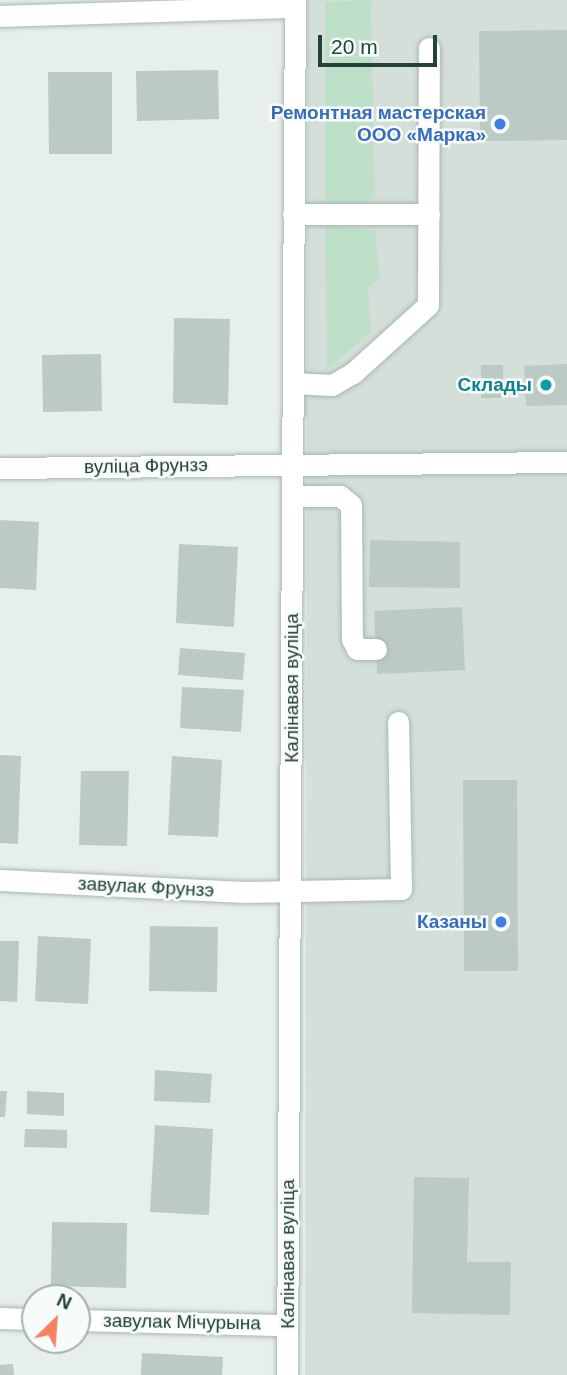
<!DOCTYPE html>
<html>
<head>
<meta charset="utf-8">
<style>
  body { margin:0 }
  #map { position:relative; width:567px; height:1375px; overflow:hidden; background:#e6efeb; font-family:Helvetica,sans-serif }
  div>[style] { position:absolute }
  .built>* { inset:0; background:#d4dfda }
  .green>* { inset:0; background:#bfe0c8 }
  .building>* { inset:0; background:#bbcac4 }
  .roads { filter:drop-shadow(0 0 2px #a8b8b2) drop-shadow(0 0 2px #a8b8b2) }
  .minor>* { height:21px; margin:-10.5px; padding:0 10.5px; transform-origin:10.5px; border-radius:10.5px; background:#fff }
  .dots>* { width:19px; height:19px; translate:-50% -50%; box-sizing:border-box; border:4px solid #f7fbf9; border-radius:50% }
  span { translate:-50% -50%; white-space:nowrap; text-align:center; line-height:1.15; -webkit-text-stroke:5px #f7fbf9; paint-order:stroke }
  .shop-label { font-size:19px; color:#366cbe; font-weight:700 }
  .right { translate:-100% -50%; text-align:right }
  .culture-label { font-size:19px; color:#0d838f; font-weight:700 }
  .street-label { font-size:19px; color:#24423a }
  .north { position:absolute; left:21px; top:1284px; width:70px; height:70px; box-sizing:border-box; background:#f7fbf9; border:2px solid #a3b1ad; border-radius:50%; rotate:25deg; font-size:19px; font-weight:700; line-height:28px; text-align:center; color:#24423a }
  .north::after { content:''; display:block; margin:auto; width:24px; height:32px; background:#f4845f; clip-path:polygon(50% 0,100% 100%,50% 72%,0 100%) }
  .scale { position:absolute; left:318px; top:35px; width:119px; height:32px; box-sizing:border-box; border:4px solid #24423a; border-top:0; padding-left:9px; font-size:21px; line-height:24px; white-space:nowrap; color:#24423a; -webkit-text-stroke:5px #f7fbf9; paint-order:stroke }
</style>
</head>
<body>
<div id="map">
  <div class="built">
    <div style="clip-path:polygon(308px 0,567px 0,567px 1375px,305px 1375px,307px 417px,300px 417px,300px 376px,307px 375px)"></div>
  </div>
  <div class="green">
    <div style="clip-path:polygon(371px 0,375px 196px,368px 201px,325px 204px,325px 2px)"></div>
    <div style="clip-path:polygon(325px 225px,375px 230px,380px 279px,368px 288px,371px 332px,327px 370px)"></div>
  </div>
  <div class="building">
    <div style="clip-path:polygon(567px 30px,567px 140px,480px 141px,479px 31px)"></div>
    <div style="clip-path:polygon(218px 70px,219px 119px,137px 121px,136px 71px)"></div>
    <div style="clip-path:polygon(48px 72px,112px 72px,112px 154px,49px 154px)"></div>
    <div style="clip-path:polygon(174px 318px,230px 319px,228px 405px,173px 403px)"></div>
    <div style="clip-path:polygon(101px 354px,102px 411px,43px 412px,42px 355px)"></div>
    <div style="clip-path:polygon(567px 364px,567px 405px,526px 406px,524px 366px)"></div>
    <div style="clip-path:polygon(481px 365px,503px 365px,503px 398px,481px 398px)"></div>
    <div style="clip-path:polygon(0 520px,39px 522px,36px 590px,0 588px)"></div>
    <div style="clip-path:polygon(370px 540px,460px 542px,460px 588px,369px 587px)"></div>
    <div style="clip-path:polygon(179px 544px,238px 547px,234px 627px,176px 623px)"></div>
    <div style="clip-path:polygon(462px 607px,465px 670px,377px 674px,374px 611px)"></div>
    <div style="clip-path:polygon(180px 648px,245px 653px,243px 680px,178px 675px)"></div>
    <div style="clip-path:polygon(182px 687px,244px 690px,241px 732px,180px 728px)"></div>
    <div style="clip-path:polygon(0 755px,21px 756px,18px 844px,0 843px)"></div>
    <div style="clip-path:polygon(172px 756px,222px 760px,218px 837px,168px 835px)"></div>
    <div style="clip-path:polygon(81px 771px,129px 771px,127px 846px,79px 845px)"></div>
    <div style="clip-path:polygon(463px 780px,517px 780px,518px 971px,464px 971px)"></div>
    <div style="clip-path:polygon(150px 926px,218px 927px,217px 992px,149px 991px)"></div>
    <div style="clip-path:polygon(38px 936px,91px 939px,88px 1004px,35px 1001px)"></div>
    <div style="clip-path:polygon(0 941px,19px 941px,17px 1002px,0 1001px)"></div>
    <div style="clip-path:polygon(155px 1070px,212px 1074px,210px 1103px,154px 1101px)"></div>
    <div style="clip-path:polygon(0 1091px,7px 1091px,5px 1117px,0 1117px)"></div>
    <div style="clip-path:polygon(27px 1091px,64px 1093px,64px 1116px,27px 1114px)"></div>
    <div style="clip-path:polygon(155px 1125px,213px 1129px,209px 1215px,150px 1212px)"></div>
    <div style="clip-path:polygon(25px 1129px,67px 1130px,67px 1148px,24px 1147px)"></div>
    <div style="clip-path:polygon(414px 1177px,469px 1178px,467px 1262px,511px 1262px,510px 1315px,412px 1313px)"></div>
    <div style="clip-path:polygon(52px 1222px,127px 1223px,126px 1288px,51px 1286px)"></div>
    <div style="clip-path:polygon(142px 1353px,223px 1357px,222px 1375px,141px 1375px)"></div>
    <div style="clip-path:polygon(13px 1364px,14px 1375px,0 1375px,0 1365px)"></div>
  </div>
  <div class="roads">
    <div class="minor">
      <div style="left:0;top:16px;width:294px;rotate:-1.8deg"></div>
      <div style="left:293px;top:214px;width:136px"></div>
      <div style="left:293px;top:383px;width:39px;rotate:3deg"></div>
      <div style="left:332px;top:385px;width:24px;rotate:-30deg"></div>
      <div style="left:353px;top:373px;width:101px;rotate:-42.2deg"></div>
      <div style="left:428px;top:305px;width:257px;rotate:-89.8deg"></div>
      <div style="left:0;top:468px;width:567px;rotate:-0.61deg"></div>
      <div style="left:292px;top:496px;width:48px"></div>
      <div style="left:340px;top:496px;width:14px;rotate:39deg"></div>
      <div style="left:351px;top:505px;width:134px;rotate:89.6deg"></div>
      <div style="left:352px;top:639px;width:11px;rotate:63deg"></div>
      <div style="left:357px;top:649px;width:19px"></div>
      <div style="left:0;top:880px;width:244px;rotate:2.8deg"></div>
      <div style="left:244px;top:892px;width:157px;rotate:-1.1deg"></div>
      <div style="left:401px;top:889px;width:167px;rotate:-91deg"></div>
      <div style="left:0;top:1318px;width:35px;rotate:2deg"></div>
      <div style="left:77px;top:1320px;width:210px;rotate:1.4deg"></div>
      <div style="left:287px;top:1375px;width:1375px;rotate:-89.67deg"></div>
    </div>
  </div>
  <div class="dots">
    <div style="left:500px;top:124px;background:#3f7fe0"></div>
    <div style="left:546px;top:385px;background:#0f9aa8"></div>
    <div style="left:501px;top:922px;background:#3f7fe0"></div>
  </div>
  <div class="shop-label">
    <span class="right" style="left:486px;top:124px">Ремонтная мастерская<br>ООО «Марка»</span>
    <span class="right" style="left:487px;top:922px">Казаны</span>
  </div>
  <div class="culture-label">
    <span class="right" style="left:532px;top:385px">Склады</span>
  </div>
  <div class="street-label">
    <span style="left:146px;top:466px;rotate:-1deg">вуліца Фрунзэ</span>
    <span style="left:292px;top:688px;rotate:-90deg">Калінавая вуліца</span>
    <span style="left:146px;top:887px;rotate:3deg">завулак Фрунзэ</span>
    <span style="left:288px;top:1254px;rotate:-90deg">Калінавая вуліца</span>
    <span style="left:182px;top:1322px;rotate:1deg">завулак Мічурына</span>
  </div>
  <div class="north">N</div>
  <div class="scale">20 m</div>
</div>
</body>
</html>
